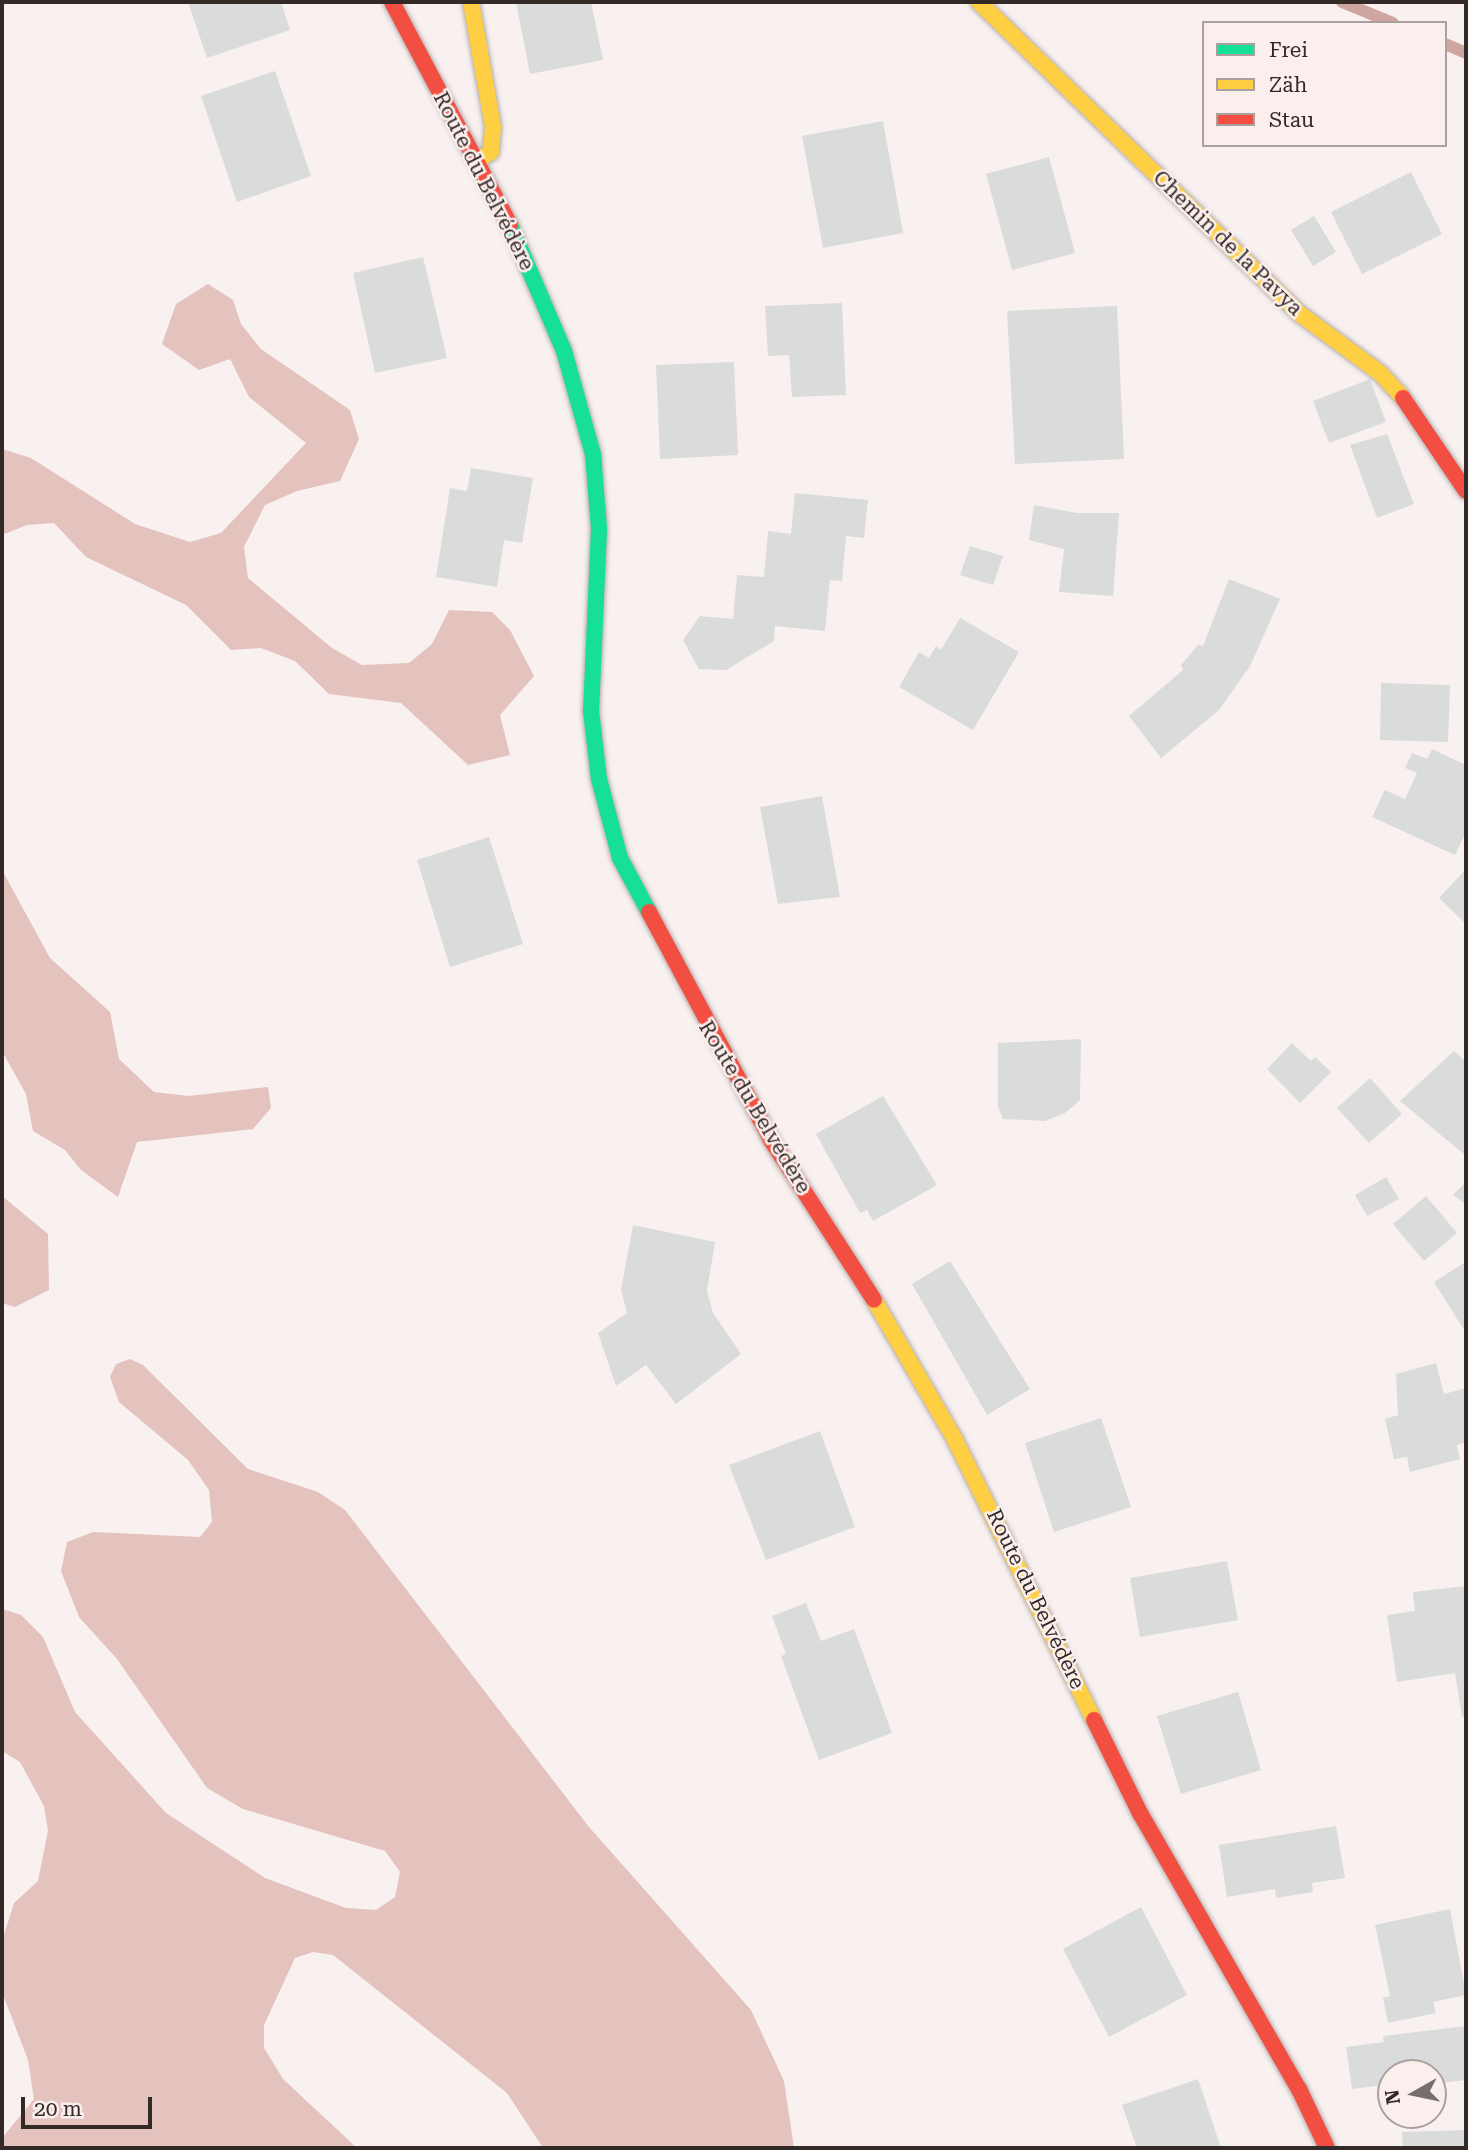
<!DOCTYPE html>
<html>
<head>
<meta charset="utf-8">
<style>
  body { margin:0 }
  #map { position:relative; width:1468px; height:2150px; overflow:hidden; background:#f8f1f0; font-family:"Roboto Serif",serif }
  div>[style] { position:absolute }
  .forest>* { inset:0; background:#e4c2bd }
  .stream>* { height:12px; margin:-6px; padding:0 6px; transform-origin:6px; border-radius:6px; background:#cea5a0 }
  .building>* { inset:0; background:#d9dcda }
  .roads { filter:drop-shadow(0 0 2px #b6aead) drop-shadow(0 0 2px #b6aead) }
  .fast>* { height:16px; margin:-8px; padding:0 8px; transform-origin:8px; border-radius:8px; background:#16e098 }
  .slow>* { height:16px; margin:-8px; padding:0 8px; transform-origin:8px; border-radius:8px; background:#ffcf43 }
  .jam>* { height:16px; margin:-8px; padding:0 8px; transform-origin:8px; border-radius:8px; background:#f24e42 }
  span { translate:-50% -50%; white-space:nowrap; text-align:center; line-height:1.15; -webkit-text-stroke:5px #fbefed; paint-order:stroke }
  .street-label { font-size:21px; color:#332927 }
  .frame { position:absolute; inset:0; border:4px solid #332927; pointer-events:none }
  .legend { position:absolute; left:1202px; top:21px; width:245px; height:126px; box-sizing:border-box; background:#fbefed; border:2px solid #aba09e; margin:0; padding:9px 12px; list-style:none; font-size:21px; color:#332927 }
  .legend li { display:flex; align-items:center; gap:14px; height:35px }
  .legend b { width:35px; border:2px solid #aba09e }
  .north { position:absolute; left:1377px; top:2059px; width:70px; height:70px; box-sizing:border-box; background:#fbefed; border:2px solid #aba09e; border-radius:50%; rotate:261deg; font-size:19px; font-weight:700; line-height:28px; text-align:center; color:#332927 }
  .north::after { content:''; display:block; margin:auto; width:24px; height:32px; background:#786f6d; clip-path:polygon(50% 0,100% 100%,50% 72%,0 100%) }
  .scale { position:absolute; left:21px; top:2097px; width:131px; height:32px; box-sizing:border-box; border:4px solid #332927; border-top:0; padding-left:9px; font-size:21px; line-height:24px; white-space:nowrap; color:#332927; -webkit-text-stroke:5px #fbefed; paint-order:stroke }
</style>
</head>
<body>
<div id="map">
  <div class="forest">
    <div style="clip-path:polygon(208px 284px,233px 300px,241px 324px,261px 349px,350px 410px,359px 439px,340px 481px,297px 491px,265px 505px,244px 547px,248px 578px,332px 648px,362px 665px,409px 663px,432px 644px,449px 610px,492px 612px,510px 630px,534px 676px,500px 715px,510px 755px,468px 765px,401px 703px,329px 694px,295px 661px,261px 648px,231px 650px,186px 605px,86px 557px,54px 523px,27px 525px,2px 535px,2px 449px,31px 458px,135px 524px,190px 542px,221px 533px,306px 443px,249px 397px,230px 359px,199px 370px,162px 344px,176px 304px)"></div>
    <div style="clip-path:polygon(2px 870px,50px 958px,110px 1012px,119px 1059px,154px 1092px,189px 1096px,268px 1087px,271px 1108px,253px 1129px,137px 1142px,118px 1197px,81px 1170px,65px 1150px,33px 1131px,26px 1094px,2px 1051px)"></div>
    <div style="clip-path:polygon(2px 1196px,48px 1234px,49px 1290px,15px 1307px,2px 1303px)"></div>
    <div style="clip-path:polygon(130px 1359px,143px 1365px,248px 1469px,318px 1492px,345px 1510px,589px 1827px,751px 2010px,784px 2081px,794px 2148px,543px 2148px,507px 2093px,333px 1955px,313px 1952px,295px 1958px,264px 2025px,264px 2048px,283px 2079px,357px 2148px,2px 2148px,2px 2138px,34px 2099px,28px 2060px,2px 1992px,4px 1935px,14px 1903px,38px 1881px,48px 1831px,44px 1806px,20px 1762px,2px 1751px,2px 1609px,21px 1615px,43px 1637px,75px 1712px,166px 1813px,265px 1878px,346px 1908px,376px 1910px,395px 1897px,400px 1872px,385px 1851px,243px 1809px,207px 1788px,117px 1659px,79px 1617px,61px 1571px,67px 1542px,93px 1532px,200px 1537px,212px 1522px,209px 1490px,188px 1460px,119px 1402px,110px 1377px,116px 1364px)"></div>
  </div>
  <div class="stream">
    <div style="left:1342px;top:2px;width:55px;rotate:22.4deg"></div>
    <div style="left:1445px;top:44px;width:23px;rotate:23deg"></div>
  </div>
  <div class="building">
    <div style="clip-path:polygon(188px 2px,281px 2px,290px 30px,207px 58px)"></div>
    <div style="clip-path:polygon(516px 2px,591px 2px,603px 60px,530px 74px)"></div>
    <div style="clip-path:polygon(275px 71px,311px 176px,237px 202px,201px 96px)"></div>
    <div style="clip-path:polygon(883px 121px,903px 233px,823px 248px,802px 136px)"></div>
    <div style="clip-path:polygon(1049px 157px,1075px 253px,1012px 270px,986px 174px)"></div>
    <div style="clip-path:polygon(1411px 172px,1442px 234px,1362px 274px,1331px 212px)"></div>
    <div style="clip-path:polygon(1314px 216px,1336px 252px,1313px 266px,1291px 230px)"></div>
    <div style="clip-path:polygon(423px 257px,447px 358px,375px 373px,353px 273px)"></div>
    <div style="clip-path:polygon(842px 303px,846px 395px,792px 397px,789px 355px,768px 356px,765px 306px)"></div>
    <div style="clip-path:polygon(1117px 306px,1124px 459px,1015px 464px,1007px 311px)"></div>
    <div style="clip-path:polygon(734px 362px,738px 455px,660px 459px,656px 365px)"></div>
    <div style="clip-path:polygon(1370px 379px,1386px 422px,1329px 443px,1313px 401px)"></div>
    <div style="clip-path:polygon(1387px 434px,1414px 504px,1377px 518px,1350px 445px)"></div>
    <div style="clip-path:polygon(471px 468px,533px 478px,522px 543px,504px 540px,497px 587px,436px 577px,450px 488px,467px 491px)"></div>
    <div style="clip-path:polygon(795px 493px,868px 500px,864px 538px,846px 536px,842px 581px,830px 580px,825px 631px,775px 626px,774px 641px,726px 670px,699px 669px,683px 640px,700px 616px,733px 619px,737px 575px,764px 577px,768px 531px,791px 534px)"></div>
    <div style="clip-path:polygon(1034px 505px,1077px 513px,1119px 513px,1113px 596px,1059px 592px,1064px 549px,1029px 540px)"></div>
    <div style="clip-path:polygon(970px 546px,1003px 556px,993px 585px,960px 575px)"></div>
    <div style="clip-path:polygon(1229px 579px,1280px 599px,1250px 666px,1219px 710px,1161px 758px,1129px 716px,1183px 670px,1181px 665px,1198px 645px,1203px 646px)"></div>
    <div style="clip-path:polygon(960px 618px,1019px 652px,973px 730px,899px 687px,919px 652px,929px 658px,936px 646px,941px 650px)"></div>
    <div style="clip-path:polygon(1381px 683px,1450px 685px,1448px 742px,1380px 740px)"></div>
    <div style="clip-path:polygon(1432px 749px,1466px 765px,1466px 832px,1455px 855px,1372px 817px,1385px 790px,1405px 799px,1417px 773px,1405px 768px,1412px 753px,1427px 759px)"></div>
    <div style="clip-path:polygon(822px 796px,840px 897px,778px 904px,760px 807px)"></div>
    <div style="clip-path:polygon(489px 837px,523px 944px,450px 967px,417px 860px)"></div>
    <div style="clip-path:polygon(1466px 869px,1466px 924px,1439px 898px)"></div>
    <div style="clip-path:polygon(1081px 1039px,1080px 1100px,1065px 1113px,1045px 1121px,1003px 1119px,998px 1107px,998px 1043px)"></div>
    <div style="clip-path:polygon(1292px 1043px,1311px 1061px,1315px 1057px,1331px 1072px,1300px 1103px,1267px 1069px)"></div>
    <div style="clip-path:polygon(1454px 1051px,1466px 1062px,1466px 1156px,1400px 1101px)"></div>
    <div style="clip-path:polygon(1370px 1078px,1402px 1114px,1369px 1143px,1337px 1108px)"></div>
    <div style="clip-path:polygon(883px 1096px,937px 1185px,873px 1221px,867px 1210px,860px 1213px,816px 1134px)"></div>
    <div style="clip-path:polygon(1386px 1177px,1399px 1199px,1367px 1216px,1355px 1195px)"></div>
    <div style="clip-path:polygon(1466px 1182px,1466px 1204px,1453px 1195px)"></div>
    <div style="clip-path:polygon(1426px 1196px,1457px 1233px,1424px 1261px,1393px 1224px)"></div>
    <div style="clip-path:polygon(633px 1225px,715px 1242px,707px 1291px,713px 1313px,741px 1354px,676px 1404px,646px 1365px,616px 1386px,598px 1333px,627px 1313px,621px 1290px)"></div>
    <div style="clip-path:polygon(950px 1261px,1030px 1389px,987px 1415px,912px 1284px)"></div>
    <div style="clip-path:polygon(1464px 1263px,1466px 1266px,1466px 1333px,1434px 1282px)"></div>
    <div style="clip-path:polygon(1436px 1363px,1444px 1394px,1466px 1388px,1466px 1442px,1457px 1445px,1460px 1459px,1410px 1472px,1407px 1457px,1394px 1459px,1385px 1419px,1398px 1415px,1396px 1374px)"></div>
    <div style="clip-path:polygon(1101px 1418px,1131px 1507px,1054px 1532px,1025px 1443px)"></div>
    <div style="clip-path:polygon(820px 1431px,855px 1527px,766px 1560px,729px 1465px)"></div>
    <div style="clip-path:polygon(1227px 1561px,1238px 1620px,1140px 1637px,1130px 1578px)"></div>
    <div style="clip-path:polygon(1466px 1586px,1466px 1717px,1462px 1717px,1455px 1673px,1397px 1682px,1387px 1615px,1415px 1611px,1413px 1592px)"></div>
    <div style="clip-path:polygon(806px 1603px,821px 1641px,854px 1629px,892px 1733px,819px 1760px,781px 1656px,786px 1654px,772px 1616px)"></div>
    <div style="clip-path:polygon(1238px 1692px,1261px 1770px,1181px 1794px,1157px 1716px)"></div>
    <div style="clip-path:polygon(1336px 1826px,1345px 1878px,1312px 1883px,1313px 1892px,1276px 1898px,1275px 1889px,1227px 1897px,1219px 1845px)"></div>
    <div style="clip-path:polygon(1141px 1907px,1187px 1995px,1109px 2037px,1063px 1949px)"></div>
    <div style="clip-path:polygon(1450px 1909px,1466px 1995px,1433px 2002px,1436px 2013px,1388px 2023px,1383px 1998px,1390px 1996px,1375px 1925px)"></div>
    <div style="clip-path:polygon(1466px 2026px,1466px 2080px,1433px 2084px,1433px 2073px,1391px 2073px,1391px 2089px,1384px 2090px,1383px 2085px,1352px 2089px,1346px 2047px,1384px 2042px,1383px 2036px)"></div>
    <div style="clip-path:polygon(1198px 2079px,1221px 2148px,1137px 2148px,1122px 2105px)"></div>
    <div style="clip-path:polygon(1466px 2130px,1466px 2148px,1403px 2148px,1402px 2132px)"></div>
  </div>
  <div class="roads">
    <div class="fast">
      <div style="left:510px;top:225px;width:137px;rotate:66.8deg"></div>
      <div style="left:564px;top:351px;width:107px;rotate:74.3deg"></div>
      <div style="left:593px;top:454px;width:75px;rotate:85.4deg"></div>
      <div style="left:599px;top:529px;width:182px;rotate:92.5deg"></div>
      <div style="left:591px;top:711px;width:68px;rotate:83.3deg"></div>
      <div style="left:599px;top:779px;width:82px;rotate:75.1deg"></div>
      <div style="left:620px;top:858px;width:61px;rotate:61.8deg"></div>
    </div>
    <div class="slow">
      <div style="left:471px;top:2px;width:127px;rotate:80deg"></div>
      <div style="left:493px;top:127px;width:25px;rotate:95deg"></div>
      <div style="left:491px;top:152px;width:17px;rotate:149deg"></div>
      <div style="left:979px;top:2px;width:448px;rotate:44.2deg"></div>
      <div style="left:1300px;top:314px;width:99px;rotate:36.4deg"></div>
      <div style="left:1380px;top:373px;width:34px;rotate:47deg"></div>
      <div style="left:874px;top:1300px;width:162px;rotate:59.9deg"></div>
      <div style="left:955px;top:1440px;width:313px;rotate:63.6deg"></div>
    </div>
    <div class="jam">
      <div style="left:392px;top:2px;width:252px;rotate:62.1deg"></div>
      <div style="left:1403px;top:398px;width:112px;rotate:55.9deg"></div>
      <div style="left:649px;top:912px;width:259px;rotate:61.8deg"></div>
      <div style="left:771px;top:1140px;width:190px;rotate:57.2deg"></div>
      <div style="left:1094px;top:1720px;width:104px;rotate:63.7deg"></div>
      <div style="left:1140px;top:1813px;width:319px;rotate:60.1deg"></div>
      <div style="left:1299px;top:2089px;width:65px;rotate:64.6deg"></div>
    </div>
  </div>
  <div class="street-label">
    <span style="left:484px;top:181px;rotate:63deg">Route du Belvédère</span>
    <span style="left:1228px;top:243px;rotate:44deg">Chemin de la Pavya</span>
    <span style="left:755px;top:1107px;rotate:59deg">Route du Belvédère</span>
    <span style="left:1036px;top:1599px;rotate:64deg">Route du Belvédère</span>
  </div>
  <div class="frame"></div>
  <ul class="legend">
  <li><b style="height:9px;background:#16e098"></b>Frei</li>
  <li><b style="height:9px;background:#ffcf43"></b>Zäh</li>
  <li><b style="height:9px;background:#f24e42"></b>Stau</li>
  </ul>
  <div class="north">N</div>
  <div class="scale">20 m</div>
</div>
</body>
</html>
